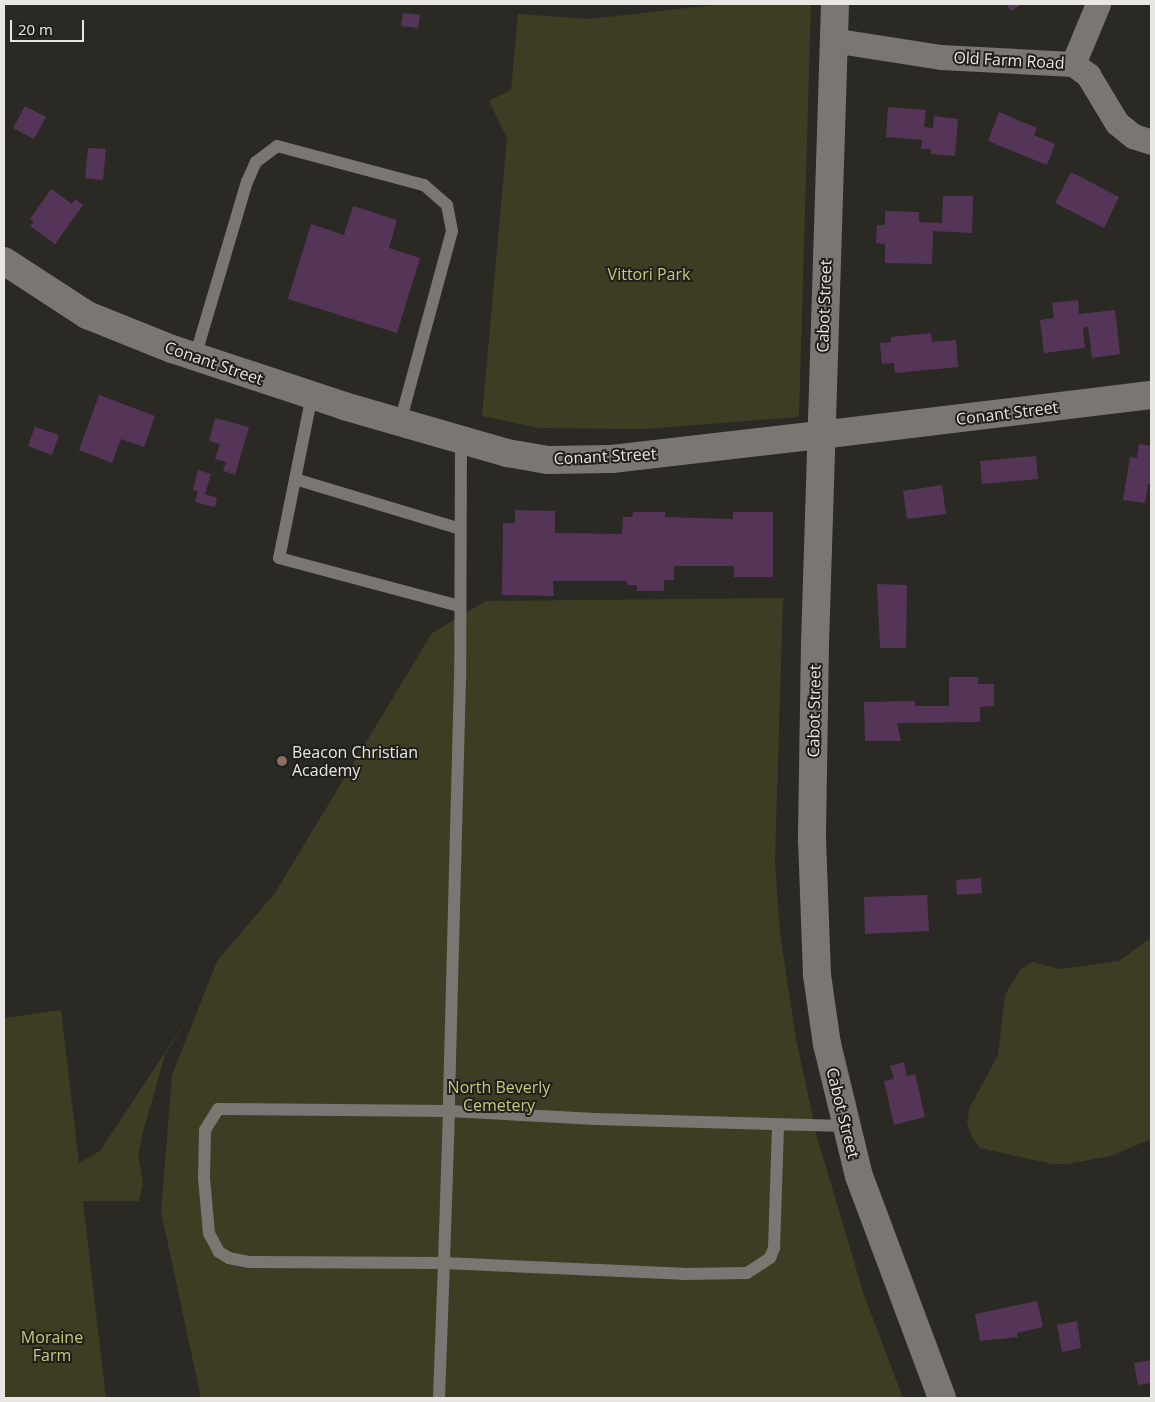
<!DOCTYPE html>
<html>
<head>
<meta charset="utf-8">
<style>
  body { margin:0 }
  #map { position:relative; width:1155px; height:1402px; overflow:hidden; background:#2b2924; font-family:"Open Sans",sans-serif }
  div>[style] { position:absolute }
  .green>* { inset:0; background:#3c3d22 }
  .building>* { inset:0; background:#553557 }
  .service>* { height:12px; margin:-6px; padding:0 6px; transform-origin:6px; border-radius:6px; background:#7a7772 }
  .minor>* { height:25px; margin:-12.5px; padding:0 12.5px; transform-origin:12.5px; border-radius:12.5px; background:#7a7772 }
  .tertiary>* { height:28px; margin:-14px; padding:0 14px; transform-origin:14px; border-radius:14px; background:#7a7772 }
  .secondary>* { height:28px; margin:-14px; padding:0 14px; transform-origin:14px; border-radius:14px; background:#7a7772 }
  .dots>* { width:14px; height:14px; translate:-50% -50%; box-sizing:border-box; border:2px solid #211f1b; border-radius:50% }
  span { translate:-50% -50%; white-space:nowrap; text-align:center; line-height:1.15; -webkit-text-stroke:4px #211f1b; paint-order:stroke }
  .street-label { font-size:16px; color:#e8e7e3 }
  .park-label { font-size:16px; color:#c6ca7d }
  .poi-label { font-size:16px; color:#e8e7e3 }
  .left { translate:0 -50%; text-align:left }
  .frame { position:absolute; inset:0; border:5px solid #e8e7e3; pointer-events:none }
  .scale { position:absolute; left:10px; top:20px; width:74px; height:22px; box-sizing:border-box; border:2px solid #e8e7e3; border-top:0; padding-left:6px; font-size:15px; line-height:18px; white-space:nowrap; color:#e8e7e3; -webkit-text-stroke:4px #211f1b; paint-order:stroke }
</style>
</head>
<body>
<div id="map">
  <div class="green">
    <div style="clip-path:polygon(722px 4px,811px 4px,799px 417px,644px 429px,540px 428px,482px 416px,507px 138px,489px 101px,511px 90px,518px 14px,589px 19px)"></div>
    <div style="clip-path:polygon(783px 598px,775px 862px,780px 933px,796px 1039px,817px 1137px,864px 1295px,903px 1398px,201px 1398px,161px 1212px,172px 1075px,217px 961px,275px 893px,432px 633px,486px 601px)"></div>
    <div style="clip-path:polygon(1151px 938px,1151px 1139px,1111px 1156px,1067px 1164px,1052px 1164px,980px 1148px,971px 1135px,967px 1121px,970px 1107px,998px 1055px,1005px 995px,1020px 970px,1032px 962px,1060px 969px,1119px 961px)"></div>
    <div style="clip-path:polygon(61px 1010px,79px 1163px,100px 1151px,191px 1013px,165px 1055px,143px 1132px,138px 1156px,143px 1183px,139px 1201px,83px 1201px,106px 1398px,4px 1398px,4px 1018px)"></div>
  </div>
  <div class="building">
    <div style="clip-path:polygon(1006px 4px,1022px 4px,1011px 11px)"></div>
    <div style="clip-path:polygon(403px 13px,420px 15px,418px 28px,401px 26px)"></div>
    <div style="clip-path:polygon(25px 106px,46px 117px,34px 139px,13px 128px)"></div>
    <div style="clip-path:polygon(888px 107px,926px 110px,924px 127px,933px 128px,934px 116px,958px 119px,955px 156px,931px 154px,931px 149px,921px 149px,922px 140px,886px 137px)"></div>
    <div style="clip-path:polygon(999px 112px,1037px 128px,1034px 135px,1055px 144px,1047px 165px,988px 141px)"></div>
    <div style="clip-path:polygon(88px 148px,106px 149px,103px 180px,85px 178px)"></div>
    <div style="clip-path:polygon(1071px 172px,1119px 197px,1104px 228px,1055px 203px)"></div>
    <div style="clip-path:polygon(51px 189px,72px 204px,75px 199px,83px 205px,55px 244px,30px 226px,34px 222px,30px 219px)"></div>
    <div style="clip-path:polygon(943px 196px,973px 196px,972px 233px,933px 231px,932px 264px,885px 263px,885px 244px,876px 243px,877px 225px,885px 225px,885px 211px,919px 212px,919px 222px,942px 223px)"></div>
    <div style="clip-path:polygon(353px 206px,397px 220px,389px 248px,420px 258px,397px 333px,288px 299px,311px 224px,344px 235px)"></div>
    <div style="clip-path:polygon(1078px 300px,1079px 314px,1115px 310px,1120px 354px,1092px 358px,1088px 327px,1083px 328px,1085px 348px,1044px 353px,1040px 320px,1054px 318px,1052px 303px)"></div>
    <div style="clip-path:polygon(931px 333px,932px 342px,956px 340px,958px 367px,895px 373px,894px 363px,882px 364px,880px 343px,891px 342px,891px 337px)"></div>
    <div style="clip-path:polygon(99px 395px,155px 416px,144px 447px,121px 439px,112px 463px,79px 450px)"></div>
    <div style="clip-path:polygon(215px 418px,249px 427px,235px 475px,223px 471px,226px 462px,215px 459px,220px 444px,209px 441px)"></div>
    <div style="clip-path:polygon(35px 427px,59px 435px,52px 455px,28px 446px)"></div>
    <div style="clip-path:polygon(1139px 444px,1151px 446px,1151px 484px,1148px 484px,1145px 503px,1123px 500px,1130px 457px,1137px 458px)"></div>
    <div style="clip-path:polygon(1036px 456px,1038px 479px,982px 484px,980px 461px)"></div>
    <div style="clip-path:polygon(198px 470px,211px 474px,205px 494px,217px 498px,215px 507px,195px 502px,198px 491px,193px 490px)"></div>
    <div style="clip-path:polygon(942px 485px,946px 514px,907px 519px,903px 491px)"></div>
    <div style="clip-path:polygon(515px 510px,555px 511px,555px 533px,622px 534px,623px 517px,632px 517px,633px 512px,665px 512px,665px 517px,733px 519px,733px 512px,773px 512px,773px 577px,734px 577px,734px 566px,674px 566px,674px 580px,664px 580px,664px 591px,637px 591px,637px 585px,627px 585px,627px 581px,553px 581px,554px 596px,502px 595px,503px 523px,515px 523px)"></div>
    <div style="clip-path:polygon(877px 584px,907px 585px,906px 648px,880px 648px)"></div>
    <div style="clip-path:polygon(949px 677px,978px 677px,978px 684px,994px 684px,994px 706px,980px 707px,980px 722px,897px 723px,901px 741px,865px 741px,864px 702px,915px 701px,915px 706px,949px 706px)"></div>
    <div style="clip-path:polygon(981px 878px,982px 893px,957px 895px,956px 880px)"></div>
    <div style="clip-path:polygon(927px 895px,929px 931px,865px 934px,864px 897px)"></div>
    <div style="clip-path:polygon(904px 1062px,907px 1076px,915px 1074px,925px 1117px,894px 1125px,884px 1081px,894px 1079px,890px 1066px)"></div>
    <div style="clip-path:polygon(1037px 1301px,1043px 1327px,1017px 1333px,1018px 1337px,980px 1341px,975px 1314px)"></div>
    <div style="clip-path:polygon(1077px 1321px,1081px 1348px,1062px 1352px,1057px 1325px)"></div>
    <div style="clip-path:polygon(1151px 1360px,1151px 1383px,1138px 1385px,1134px 1363px)"></div>
  </div>
  <div class="service">
    <div style="left:195px;top:357px;width:183px;rotate:-73.5deg"></div>
    <div style="left:247px;top:182px;width:22px;rotate:-66deg"></div>
    <div style="left:256px;top:162px;width:26px;rotate:-37deg"></div>
    <div style="left:277px;top:146px;width:152px;rotate:14.9deg"></div>
    <div style="left:424px;top:185px;width:30px;rotate:41deg"></div>
    <div style="left:447px;top:205px;width:26px;rotate:79deg"></div>
    <div style="left:452px;top:231px;width:198px;rotate:105.2deg"></div>
    <div style="left:312px;top:395px;width:166px;rotate:101.4deg"></div>
    <div style="left:279px;top:558px;width:187px;rotate:14.9deg"></div>
    <div style="left:461px;top:439px;width:240px;rotate:90.2deg"></div>
    <div style="left:460px;top:679px;width:432px;rotate:91.5deg"></div>
    <div style="left:449px;top:1111px;width:146px;rotate:3.1deg"></div>
    <div style="left:595px;top:1119px;width:251px;rotate:1.6deg"></div>
    <div style="left:295px;top:479px;width:173px;rotate:16.8deg"></div>
    <div style="left:439px;top:1398px;width:135px;rotate:-87.9deg"></div>
    <div style="left:444px;top:1263px;width:195px;rotate:-179.7deg"></div>
    <div style="left:249px;top:1262px;width:20px;rotate:-169deg"></div>
    <div style="left:229px;top:1258px;width:12px;rotate:-149deg"></div>
    <div style="left:219px;top:1252px;width:21px;rotate:-118deg"></div>
    <div style="left:209px;top:1233px;width:55px;rotate:-95.2deg"></div>
    <div style="left:204px;top:1178px;width:48px;rotate:-88.8deg"></div>
    <div style="left:205px;top:1130px;width:25px;rotate:-58deg"></div>
    <div style="left:218px;top:1109px;width:231px;rotate:0.5deg"></div>
    <div style="left:449px;top:1111px;width:152px;rotate:91.9deg"></div>
    <div style="left:444px;top:1263px;width:239px;rotate:2.6deg"></div>
    <div style="left:683px;top:1274px;width:64px;rotate:-0.9deg"></div>
    <div style="left:747px;top:1273px;width:27px;rotate:-33deg"></div>
    <div style="left:770px;top:1258px;width:11px;rotate:-68deg"></div>
    <div style="left:774px;top:1248px;width:123px;rotate:-88.1deg"></div>
  </div>
  <div class="minor">
    <div style="left:832px;top:40px;width:110px;rotate:8.9deg"></div>
    <div style="left:941px;top:57px;width:132px;rotate:3deg"></div>
    <div style="left:1073px;top:64px;width:19px;rotate:36deg"></div>
    <div style="left:1088px;top:75px;width:56px;rotate:58.9deg"></div>
    <div style="left:1117px;top:123px;width:21px;rotate:39deg"></div>
    <div style="left:1133px;top:136px;width:19px;rotate:18deg"></div>
    <div style="left:1073px;top:64px;width:65px;rotate:-67.4deg"></div>
  </div>
  <div class="tertiary">
    <div style="left:4px;top:261px;width:99px;rotate:33deg"></div>
    <div style="left:87px;top:315px;width:92px;rotate:21.8deg"></div>
    <div style="left:172px;top:349px;width:181px;rotate:18.3deg"></div>
    <div style="left:344px;top:406px;width:170px;rotate:16.1deg"></div>
    <div style="left:507px;top:453px;width:42px;rotate:9.7deg"></div>
    <div style="left:548px;top:460px;width:64px;rotate:-0.9deg"></div>
    <div style="left:612px;top:459px;width:209px;rotate:-6.6deg"></div>
  </div>
  <div class="secondary">
    <div style="left:835px;top:4px;width:639px;rotate:91.79deg"></div>
    <div style="left:815px;top:643px;width:196px;rotate:90.9deg"></div>
    <div style="left:812px;top:839px;width:136px;rotate:87.9deg"></div>
    <div style="left:817px;top:975px;width:70px;rotate:81.8deg"></div>
    <div style="left:827px;top:1044px;width:136px;rotate:76.4deg"></div>
    <div style="left:859px;top:1176px;width:237px;rotate:69.5deg"></div>
    <div style="left:820px;top:435px;width:333px;rotate:-6.9deg"></div>
  </div>
  <div class="dots">
    <div style="left:282px;top:761px;background:#8d6e63"></div>
  </div>
  <div class="street-label">
    <span style="left:1009px;top:60px;rotate:3deg">Old Farm Road</span>
    <span style="left:824px;top:306px;rotate:-88deg">Cabot Street</span>
    <span style="left:214px;top:363px;rotate:19deg">Conant Street</span>
    <span style="left:1007px;top:413px;rotate:-7deg">Conant Street</span>
    <span style="left:605px;top:456px;rotate:-3deg">Conant Street</span>
    <span style="left:814px;top:711px;rotate:-89deg">Cabot Street</span>
    <span style="left:843px;top:1113px;rotate:76deg">Cabot Street</span>
  </div>
  <div class="park-label">
    <span style="left:649px;top:274px">Vittori Park</span>
    <span style="left:499px;top:1096px">North Beverly<br>Cemetery</span>
    <span style="left:52px;top:1346px">Moraine<br>Farm</span>
  </div>
  <div class="poi-label">
    <span class="left" style="left:292px;top:761px">Beacon Christian<br>Academy</span>
  </div>
  <div class="frame"></div>
  <div class="scale">20 m</div>
</div>
</body>
</html>
